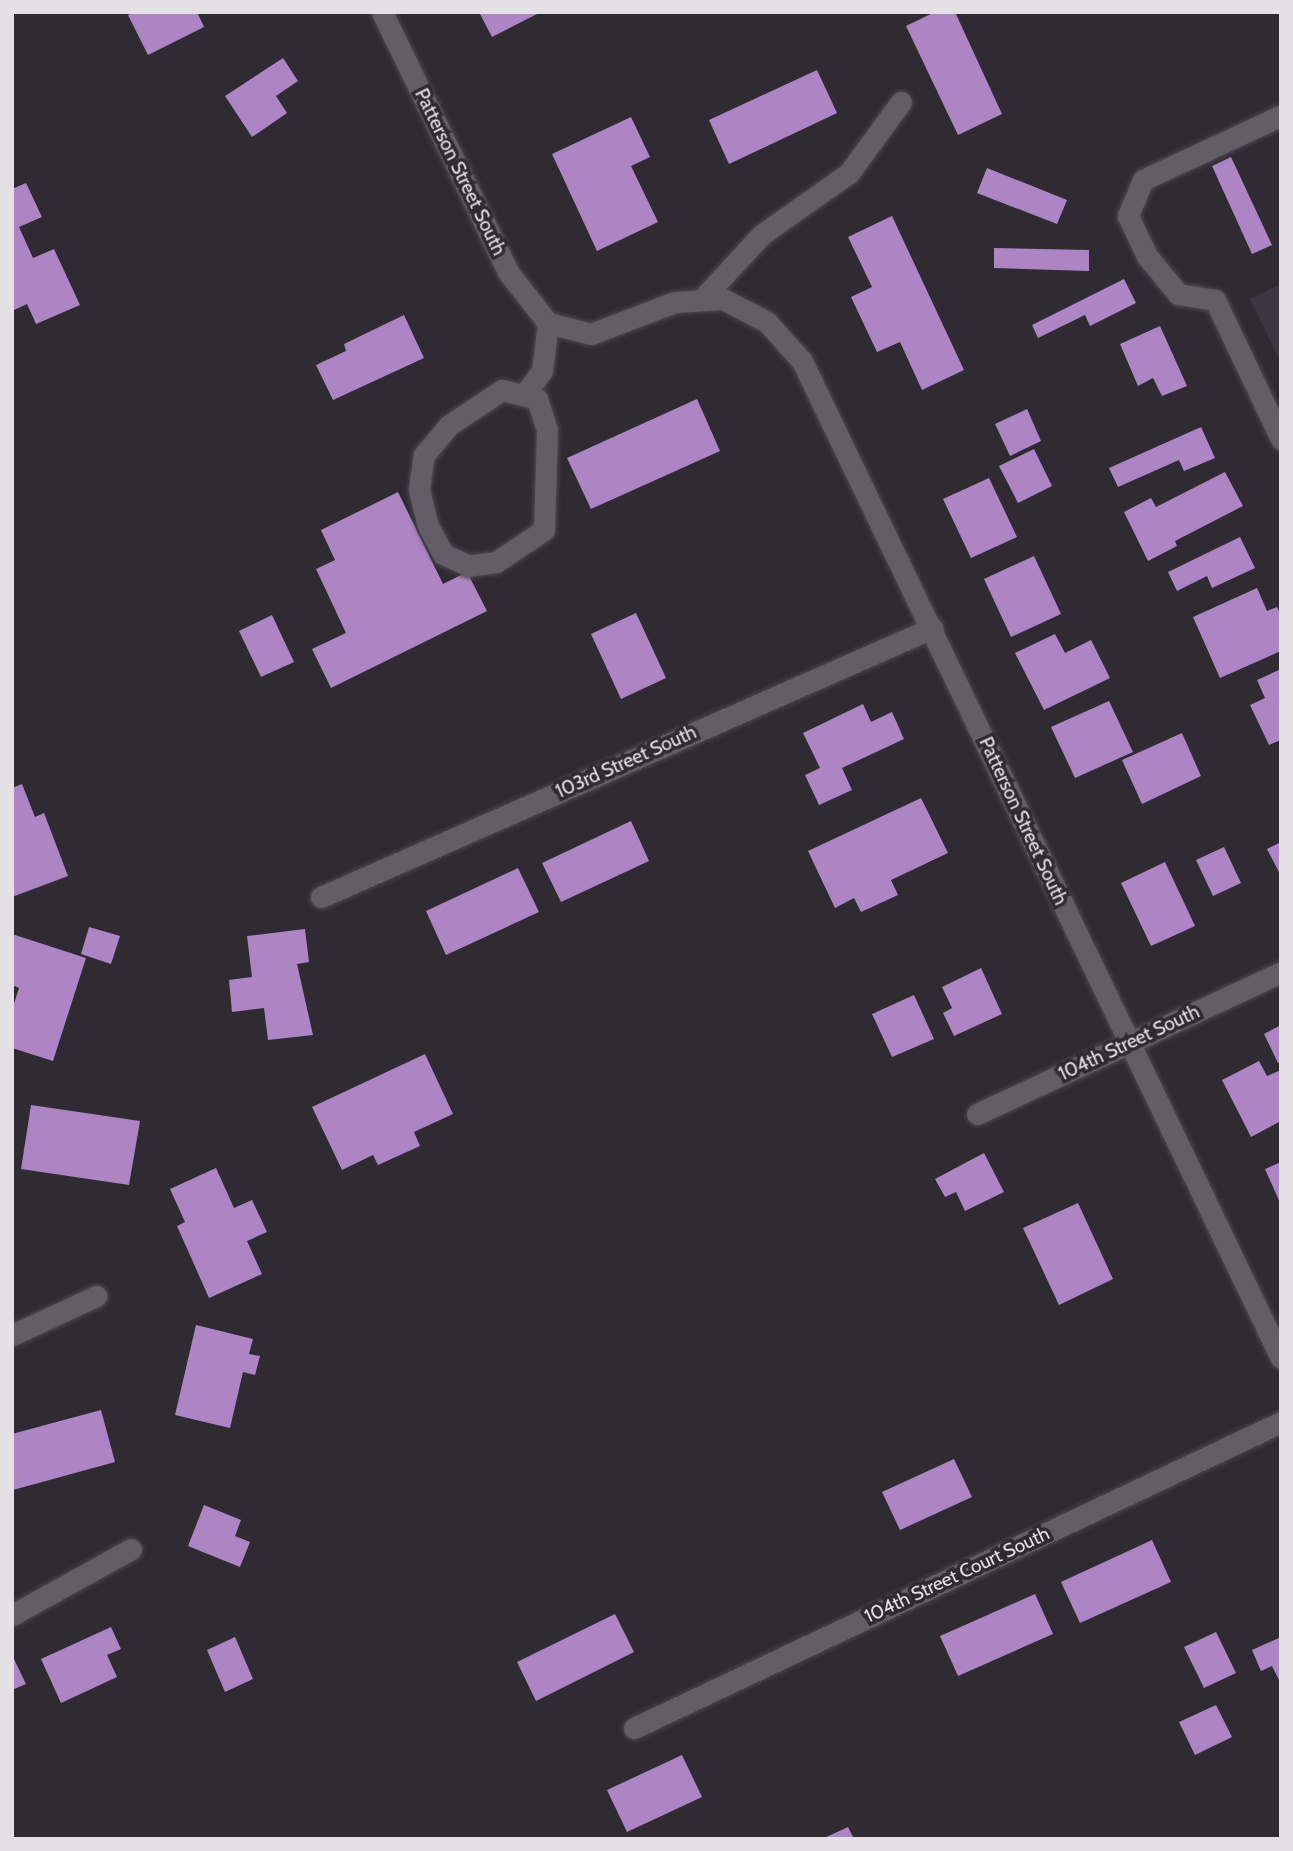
<!DOCTYPE html>
<html>
<head>
<meta charset="utf-8">
<style>
  body { margin:0 }
  #map { position:relative; width:1293px; height:1851px; overflow:hidden; background:#302b33; font-family:Cabin,sans-serif }
  div>[style] { position:absolute }
  .built>* { inset:0; background:#3e3642 }
  .building>* { inset:0; background:#ad85c5 }
  .roads { filter:drop-shadow(0 0 2px #4d494f) drop-shadow(0 0 2px #4d494f) }
  .minor>* { height:21px; margin:-10.5px; padding:0 10.5px; transform-origin:10.5px; border-radius:10.5px; background:#625d66 }
  span { translate:-50% -50%; white-space:nowrap; text-align:center; line-height:1.15; -webkit-text-stroke:7px #302b33; paint-order:stroke }
  .street-label { font-size:19px; color:#e4e1e5 }
  .frame { position:absolute; inset:0; border:14px solid #e4e1e5; pointer-events:none }
</style>
</head>
<body>
<div id="map">
  <div class="built">
    <div style="clip-path:polygon(1281px 284px,1281px 363px,1250px 299px)"></div>
  </div>
  <div class="building">
    <div style="clip-path:polygon(134px 12px,197px 12px,204px 27px,148px 55px,128px 15px)"></div>
    <div style="clip-path:polygon(479px 12px,541px 12px,492px 37px)"></div>
    <div style="clip-path:polygon(935px 12px,955px 12px,1002px 114px,958px 135px,906px 26px)"></div>
    <div style="clip-path:polygon(283px 58px,298px 81px,276px 96px,287px 113px,252px 137px,225px 96px)"></div>
    <div style="clip-path:polygon(817px 70px,837px 113px,729px 164px,709px 120px)"></div>
    <div style="clip-path:polygon(631px 117px,650px 157px,631px 166px,658px 222px,597px 251px,552px 154px)"></div>
    <div style="clip-path:polygon(1231px 157px,1272px 245px,1252px 254px,1212px 166px)"></div>
    <div style="clip-path:polygon(987px 168px,1067px 200px,1057px 224px,977px 193px)"></div>
    <div style="clip-path:polygon(26px 183px,42px 217px,19px 227px,33px 258px,54px 249px,80px 305px,36px 324px,27px 304px,12px 311px,12px 189px)"></div>
    <div style="clip-path:polygon(892px 216px,964px 370px,922px 390px,900px 342px,877px 352px,851px 297px,872px 287px,848px 237px)"></div>
    <div style="clip-path:polygon(994px 248px,1089px 250px,1089px 271px,994px 268px)"></div>
    <div style="clip-path:polygon(1124px 279px,1136px 303px,1090px 326px,1085px 315px,1038px 338px,1032px 325px)"></div>
    <div style="clip-path:polygon(404px 315px,424px 358px,333px 400px,316px 365px,346px 351px,344px 344px)"></div>
    <div style="clip-path:polygon(1160px 326px,1187px 386px,1162px 396px,1153px 378px,1138px 386px,1120px 344px)"></div>
    <div style="clip-path:polygon(697px 399px,720px 451px,591px 509px,567px 458px)"></div>
    <div style="clip-path:polygon(1027px 409px,1041px 441px,1010px 456px,995px 424px)"></div>
    <div style="clip-path:polygon(1201px 427px,1215px 458px,1184px 471px,1179px 460px,1118px 487px,1109px 468px)"></div>
    <div style="clip-path:polygon(1034px 449px,1052px 486px,1018px 503px,999px 466px)"></div>
    <div style="clip-path:polygon(1225px 472px,1243px 506px,1175px 541px,1177px 546px,1148px 561px,1124px 512px,1151px 498px,1156px 507px)"></div>
    <div style="clip-path:polygon(989px 478px,1017px 537px,971px 558px,943px 499px)"></div>
    <div style="clip-path:polygon(398px 492px,443px 584px,467px 572px,487px 611px,331px 688px,312px 649px,346px 633px,316px 569px,335px 560px,321px 530px)"></div>
    <div style="clip-path:polygon(1240px 537px,1255px 568px,1212px 588px,1207px 576px,1177px 591px,1168px 572px)"></div>
    <div style="clip-path:polygon(1034px 556px,1061px 614px,1011px 637px,984px 579px)"></div>
    <div style="clip-path:polygon(1257px 588px,1267px 611px,1277px 607px,1281px 615px,1281px 651px,1220px 678px,1193px 617px)"></div>
    <div style="clip-path:polygon(636px 613px,666px 678px,621px 699px,591px 634px)"></div>
    <div style="clip-path:polygon(272px 615px,294px 662px,261px 677px,239px 631px)"></div>
    <div style="clip-path:polygon(1055px 634px,1065px 653px,1091px 640px,1110px 678px,1044px 710px,1015px 653px)"></div>
    <div style="clip-path:polygon(1281px 669px,1281px 740px,1269px 745px,1250px 705px,1265px 698px,1257px 680px)"></div>
    <div style="clip-path:polygon(1109px 701px,1133px 752px,1075px 778px,1051px 727px)"></div>
    <div style="clip-path:polygon(863px 704px,871px 722px,892px 712px,904px 739px,842px 768px,852px 790px,819px 805px,805px 775px,820px 768px,803px 733px)"></div>
    <div style="clip-path:polygon(1182px 733px,1201px 776px,1142px 804px,1122px 760px)"></div>
    <div style="clip-path:polygon(22px 784px,35px 817px,44px 813px,68px 876px,12px 897px,12px 788px)"></div>
    <div style="clip-path:polygon(921px 798px,948px 853px,891px 880px,898px 895px,861px 912px,854px 898px,835px 908px,808px 851px)"></div>
    <div style="clip-path:polygon(631px 821px,649px 861px,561px 902px,542px 863px)"></div>
    <div style="clip-path:polygon(1281px 842px,1281px 876px,1267px 849px)"></div>
    <div style="clip-path:polygon(1224px 847px,1241px 883px,1213px 896px,1196px 860px)"></div>
    <div style="clip-path:polygon(1165px 862px,1195px 926px,1151px 946px,1121px 883px)"></div>
    <div style="clip-path:polygon(518px 868px,539px 912px,446px 955px,426px 911px)"></div>
    <div style="clip-path:polygon(89px 927px,120px 936px,111px 964px,81px 954px)"></div>
    <div style="clip-path:polygon(305px 929px,309px 962px,297px 964px,313px 1035px,268px 1040px,264px 1008px,232px 1012px,229px 980px,252px 977px,247px 936px)"></div>
    <div style="clip-path:polygon(12px 934px,86px 958px,53px 1061px,12px 1048px,12px 1010px,19px 988px,12px 985px)"></div>
    <div style="clip-path:polygon(981px 968px,1002px 1014px,954px 1036px,943px 1013px,952px 1008px,942px 987px)"></div>
    <div style="clip-path:polygon(914px 995px,934px 1039px,892px 1057px,872px 1014px)"></div>
    <div style="clip-path:polygon(1281px 1025px,1281px 1062px,1278px 1063px,1264px 1034px)"></div>
    <div style="clip-path:polygon(425px 1054px,453px 1114px,414px 1132px,420px 1146px,378px 1165px,373px 1155px,342px 1170px,312px 1107px)"></div>
    <div style="clip-path:polygon(1259px 1061px,1267px 1076px,1281px 1070px,1281px 1121px,1251px 1137px,1222px 1080px)"></div>
    <div style="clip-path:polygon(31px 1105px,140px 1121px,129px 1185px,21px 1169px)"></div>
    <div style="clip-path:polygon(984px 1153px,1004px 1192px,965px 1211px,956px 1192px,945px 1197px,935px 1179px)"></div>
    <div style="clip-path:polygon(1281px 1162px,1281px 1205px,1265px 1169px)"></div>
    <div style="clip-path:polygon(216px 1168px,234px 1208px,252px 1200px,267px 1232px,247px 1241px,262px 1274px,209px 1298px,177px 1226px,185px 1222px,170px 1189px)"></div>
    <div style="clip-path:polygon(1078px 1203px,1113px 1279px,1059px 1305px,1023px 1228px)"></div>
    <div style="clip-path:polygon(196px 1325px,253px 1339px,249px 1354px,260px 1356px,255px 1375px,243px 1372px,230px 1428px,175px 1415px)"></div>
    <div style="clip-path:polygon(101px 1410px,115px 1462px,13px 1490px,12px 1434px)"></div>
    <div style="clip-path:polygon(954px 1459px,972px 1497px,900px 1530px,882px 1492px)"></div>
    <div style="clip-path:polygon(204px 1505px,241px 1520px,235px 1536px,250px 1542px,240px 1567px,188px 1546px)"></div>
    <div style="clip-path:polygon(1152px 1540px,1171px 1582px,1080px 1623px,1061px 1582px)"></div>
    <div style="clip-path:polygon(1035px 1594px,1053px 1634px,958px 1676px,940px 1636px)"></div>
    <div style="clip-path:polygon(615px 1614px,634px 1652px,536px 1701px,517px 1662px)"></div>
    <div style="clip-path:polygon(111px 1627px,121px 1649px,107px 1655px,117px 1677px,61px 1703px,41px 1659px)"></div>
    <div style="clip-path:polygon(1216px 1632px,1236px 1673px,1204px 1688px,1184px 1647px)"></div>
    <div style="clip-path:polygon(235px 1637px,253px 1679px,225px 1692px,207px 1650px)"></div>
    <div style="clip-path:polygon(1281px 1637px,1281px 1684px,1272px 1666px,1261px 1671px,1252px 1650px)"></div>
    <div style="clip-path:polygon(12px 1655px,26px 1684px,12px 1690px)"></div>
    <div style="clip-path:polygon(1216px 1705px,1232px 1737px,1195px 1755px,1179px 1722px)"></div>
    <div style="clip-path:polygon(682px 1755px,702px 1797px,627px 1832px,607px 1790px)"></div>
    <div style="clip-path:polygon(848px 1827px,854px 1839px,822px 1839px)"></div>
  </div>
  <div class="roads">
    <div class="minor">
      <div style="left:382px;top:12px;width:289px;rotate:64.1deg"></div>
      <div style="left:508px;top:272px;width:65px;rotate:51.9deg"></div>
      <div style="left:548px;top:323px;width:44px;rotate:14.3deg"></div>
      <div style="left:591px;top:334px;width:90px;rotate:-20.9deg"></div>
      <div style="left:675px;top:302px;width:48px;rotate:-3.6deg"></div>
      <div style="left:723px;top:299px;width:50px;rotate:27.6deg"></div>
      <div style="left:767px;top:322px;width:52px;rotate:48.1deg"></div>
      <div style="left:802px;top:361px;width:1106px;rotate:64.34deg"></div>
      <div style="left:1280px;top:116px;width:151px;rotate:155deg"></div>
      <div style="left:1143px;top:180px;width:39px;rotate:113deg"></div>
      <div style="left:1128px;top:216px;width:44px;rotate:64.6deg"></div>
      <div style="left:1147px;top:256px;width:49px;rotate:50.8deg"></div>
      <div style="left:1178px;top:294px;width:37px;rotate:9deg"></div>
      <div style="left:1215px;top:300px;width:154px;rotate:64.6deg"></div>
      <div style="left:705px;top:296px;width:83px;rotate:-47.4deg"></div>
      <div style="left:761px;top:235px;width:108px;rotate:-35.2deg"></div>
      <div style="left:849px;top:173px;width:88px;rotate:-53.8deg"></div>
      <div style="left:502px;top:390px;width:36px;rotate:14deg"></div>
      <div style="left:537px;top:399px;width:32px;rotate:72deg"></div>
      <div style="left:547px;top:429px;width:101px;rotate:91.7deg"></div>
      <div style="left:544px;top:530px;width:58px;rotate:146.3deg"></div>
      <div style="left:496px;top:562px;width:27px;rotate:172deg"></div>
      <div style="left:469px;top:566px;width:29px;rotate:-155deg"></div>
      <div style="left:443px;top:554px;width:32px;rotate:-118deg"></div>
      <div style="left:428px;top:526px;width:38px;rotate:-104deg"></div>
      <div style="left:419px;top:489px;width:34px;rotate:-82deg"></div>
      <div style="left:424px;top:455px;width:39px;rotate:-50deg"></div>
      <div style="left:449px;top:425px;width:64px;rotate:-33.4deg"></div>
      <div style="left:526px;top:392px;width:26px;rotate:-53deg"></div>
      <div style="left:542px;top:371px;width:48px;rotate:-82.9deg"></div>
      <div style="left:321px;top:897px;width:668px;rotate:-23.76deg"></div>
      <div style="left:977px;top:1114px;width:336px;rotate:-25deg"></div>
      <div style="left:12px;top:1335px;width:93px;rotate:-24.9deg"></div>
      <div style="left:12px;top:1615px;width:136px;rotate:-29deg"></div>
      <div style="left:634px;top:1728px;width:716px;rotate:-25.31deg"></div>
    </div>
  </div>
  <div class="street-label">
    <span style="left:460px;top:172px;rotate:64deg">Patterson Street South</span>
    <span style="left:626px;top:762px;rotate:-24deg">103rd Street South</span>
    <span style="left:1023px;top:821px;rotate:65deg">Patterson Street South</span>
    <span style="left:1129px;top:1043px;rotate:-25deg">104th Street South</span>
    <span style="left:957px;top:1575px;rotate:-25deg">104th Street Court South</span>
  </div>
  <div class="frame"></div>
</div>
</body>
</html>
